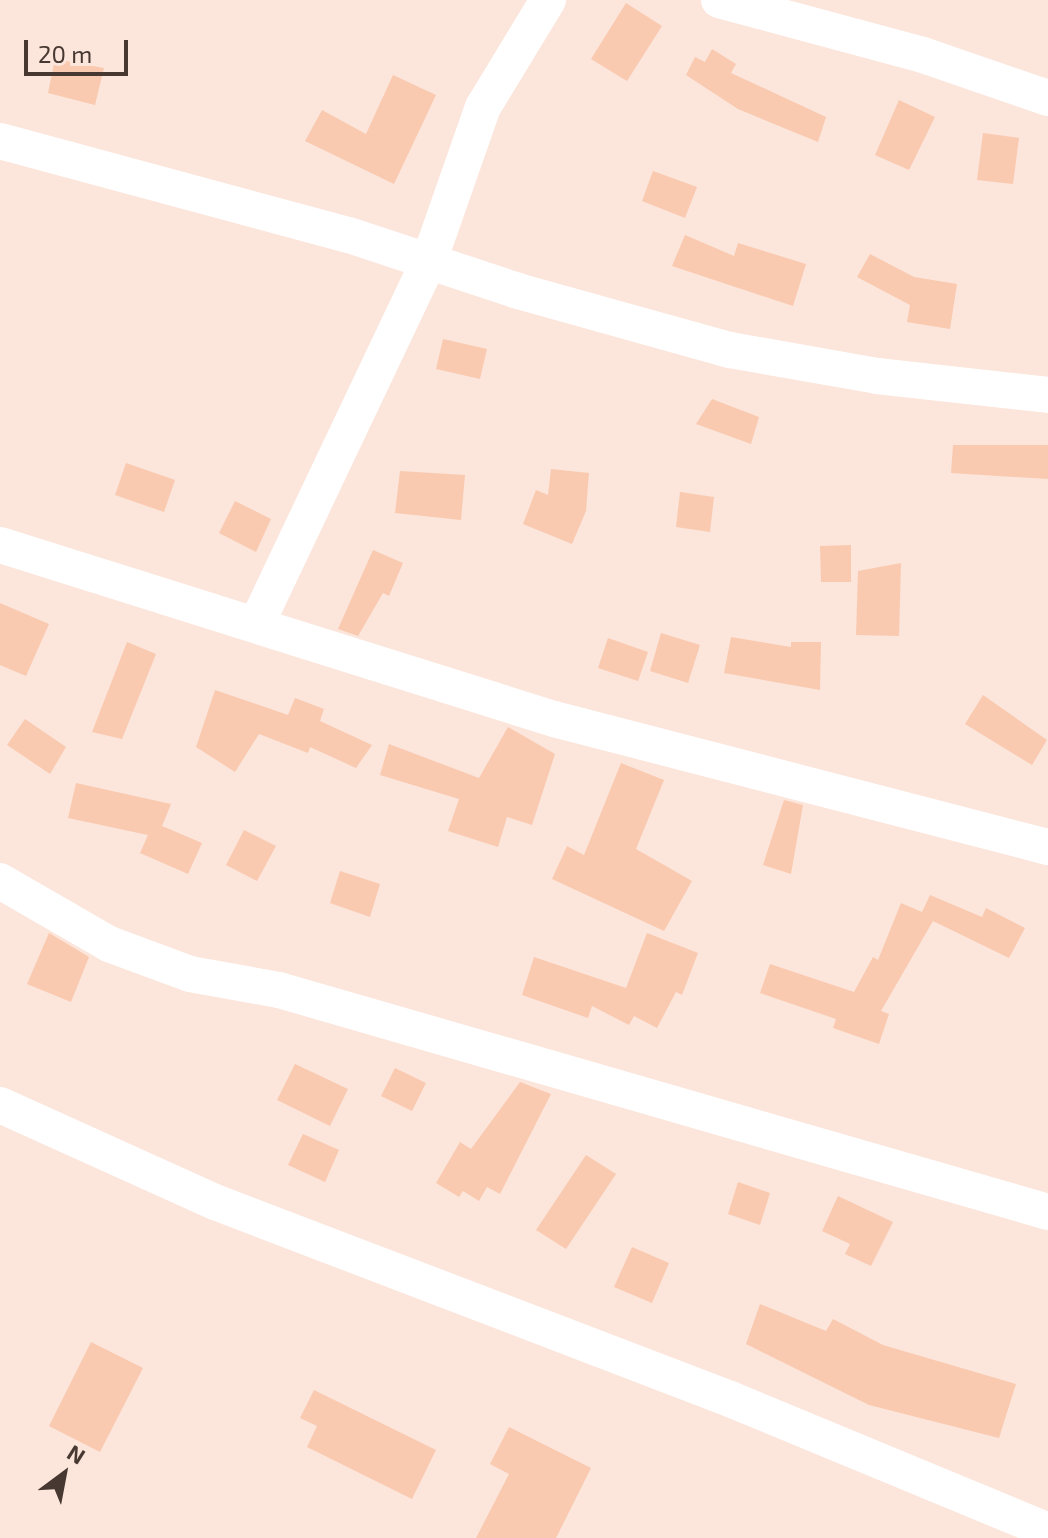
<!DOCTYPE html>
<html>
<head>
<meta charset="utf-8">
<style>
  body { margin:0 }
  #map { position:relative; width:1048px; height:1538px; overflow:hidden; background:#fce5db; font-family:"Exo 2",sans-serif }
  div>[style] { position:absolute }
  .building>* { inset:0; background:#f9cab0 }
  .minor>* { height:36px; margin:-18px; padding:0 18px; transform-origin:18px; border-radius:18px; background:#fff }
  span { translate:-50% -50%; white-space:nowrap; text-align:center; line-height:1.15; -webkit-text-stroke:8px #fce5db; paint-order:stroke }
  .north { position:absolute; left:24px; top:1434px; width:80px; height:80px; -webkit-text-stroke:6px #fce5db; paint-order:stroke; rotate:32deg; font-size:22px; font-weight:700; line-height:32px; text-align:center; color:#473932 }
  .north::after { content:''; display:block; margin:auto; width:28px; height:36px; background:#473932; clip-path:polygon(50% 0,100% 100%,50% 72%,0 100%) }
  .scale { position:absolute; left:24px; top:40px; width:104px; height:36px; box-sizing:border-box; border:4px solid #473932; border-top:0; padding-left:10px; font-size:24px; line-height:28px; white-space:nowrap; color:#473932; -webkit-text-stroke:6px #fce5db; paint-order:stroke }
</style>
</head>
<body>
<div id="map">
  <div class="building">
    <div style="clip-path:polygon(626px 3px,662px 26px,627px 81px,591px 59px)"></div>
    <div style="clip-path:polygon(712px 49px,736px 64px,731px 73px,826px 117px,818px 142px,738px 109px,686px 75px,695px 57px,705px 62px)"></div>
    <div style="clip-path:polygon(55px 59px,104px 68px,95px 105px,48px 93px)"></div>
    <div style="clip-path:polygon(393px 75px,436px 95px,394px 184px,305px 141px,322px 110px,366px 134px)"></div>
    <div style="clip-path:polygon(899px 100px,935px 117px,909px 170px,875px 155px)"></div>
    <div style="clip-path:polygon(983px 133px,1019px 138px,1013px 184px,977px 180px)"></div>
    <div style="clip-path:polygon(653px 171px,697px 187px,685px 218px,642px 201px)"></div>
    <div style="clip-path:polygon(685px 235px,734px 256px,738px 243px,806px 264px,793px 306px,672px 266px)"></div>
    <div style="clip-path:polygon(870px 254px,914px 277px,957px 284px,950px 329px,907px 322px,910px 305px,857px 277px)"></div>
    <div style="clip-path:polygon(443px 339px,487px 349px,480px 379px,436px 369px)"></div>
    <div style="clip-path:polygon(712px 399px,759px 417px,751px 444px,696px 424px)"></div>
    <div style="clip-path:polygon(953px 445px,1048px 445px,1048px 479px,951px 473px)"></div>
    <div style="clip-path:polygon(126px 463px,175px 480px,164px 512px,115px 495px)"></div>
    <div style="clip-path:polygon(551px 469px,589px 473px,586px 511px,572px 544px,523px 524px,536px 490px,548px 495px)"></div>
    <div style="clip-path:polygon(400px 471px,465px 475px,461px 520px,395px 513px)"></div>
    <div style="clip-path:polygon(680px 492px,714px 497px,710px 532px,676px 527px)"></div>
    <div style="clip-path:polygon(235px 501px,271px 519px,256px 552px,219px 533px)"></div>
    <div style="clip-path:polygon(851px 545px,851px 582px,821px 582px,820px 546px)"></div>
    <div style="clip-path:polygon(373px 550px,403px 563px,389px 596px,383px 593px,358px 636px,338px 629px)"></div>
    <div style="clip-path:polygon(901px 563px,899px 636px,856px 635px,858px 571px)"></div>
    <div style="clip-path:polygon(0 603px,49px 624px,26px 676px,0 665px)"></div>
    <div style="clip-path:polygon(661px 633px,700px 645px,688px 683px,650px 671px)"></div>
    <div style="clip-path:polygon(731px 637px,791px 647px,791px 642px,821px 642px,820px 690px,724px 673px)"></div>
    <div style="clip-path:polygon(608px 638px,648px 652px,638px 681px,598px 668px)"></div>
    <div style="clip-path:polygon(127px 642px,156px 654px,122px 739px,92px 732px)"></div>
    <div style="clip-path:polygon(215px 690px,288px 715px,295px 698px,324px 709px,320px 721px,372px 745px,356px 768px,310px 747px,308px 753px,259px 734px,235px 772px,196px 747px)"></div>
    <div style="clip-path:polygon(983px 695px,1047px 740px,1032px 765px,965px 724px)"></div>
    <div style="clip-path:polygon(25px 719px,66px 747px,50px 774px,7px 745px)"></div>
    <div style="clip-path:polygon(508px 727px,555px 754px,532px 825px,507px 817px,498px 847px,448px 831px,459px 799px,380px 775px,389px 744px,479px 778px)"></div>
    <div style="clip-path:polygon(621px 763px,664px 780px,636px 849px,692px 881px,664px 931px,552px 879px,567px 846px,584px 855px)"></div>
    <div style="clip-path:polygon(76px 783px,171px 804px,162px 826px,202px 843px,188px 874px,140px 853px,148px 835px,68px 818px)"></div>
    <div style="clip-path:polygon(784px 800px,803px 805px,791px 874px,763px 865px)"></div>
    <div style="clip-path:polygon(244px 830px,276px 846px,257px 881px,226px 865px)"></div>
    <div style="clip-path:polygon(340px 871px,380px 884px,370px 917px,330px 903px)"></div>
    <div style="clip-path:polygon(930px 895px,982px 917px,986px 908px,1025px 928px,1009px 958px,933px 921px,881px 1011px,889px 1014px,879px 1044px,833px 1028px,836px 1019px,760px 993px,770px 964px,854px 992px,873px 957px,878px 960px,901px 903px,922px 912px)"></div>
    <div style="clip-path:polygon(49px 933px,89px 957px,71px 1002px,27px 984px)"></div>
    <div style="clip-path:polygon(647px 933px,698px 953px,682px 995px,676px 992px,657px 1028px,634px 1016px,629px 1025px,592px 1006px,588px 1018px,522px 995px,534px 957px,626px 988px)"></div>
    <div style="clip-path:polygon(295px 1064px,348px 1089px,330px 1126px,277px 1100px)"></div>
    <div style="clip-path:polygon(395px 1068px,426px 1083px,412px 1111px,381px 1096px)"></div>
    <div style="clip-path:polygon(520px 1082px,551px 1094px,500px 1194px,487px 1187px,479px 1201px,463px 1191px,459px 1197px,436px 1183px,460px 1142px,471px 1149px)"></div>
    <div style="clip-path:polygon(303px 1134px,339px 1150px,325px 1182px,288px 1165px)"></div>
    <div style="clip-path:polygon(586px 1155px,616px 1174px,566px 1249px,536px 1230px)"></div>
    <div style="clip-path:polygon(738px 1182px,770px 1193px,760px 1225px,728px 1214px)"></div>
    <div style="clip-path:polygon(838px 1196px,893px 1222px,871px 1266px,845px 1254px,850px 1244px,822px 1231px)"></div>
    <div style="clip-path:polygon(632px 1247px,669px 1263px,652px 1303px,614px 1287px)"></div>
    <div style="clip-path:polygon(760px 1304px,826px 1331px,833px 1319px,883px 1345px,1016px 1384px,999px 1438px,869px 1405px,746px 1344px)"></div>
    <div style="clip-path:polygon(91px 1342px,143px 1368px,100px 1452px,49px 1426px)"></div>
    <div style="clip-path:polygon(314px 1390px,436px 1450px,412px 1499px,307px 1447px,317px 1426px,300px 1418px)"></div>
    <div style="clip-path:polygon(509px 1427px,591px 1468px,556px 1538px,476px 1538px,509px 1474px,490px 1464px)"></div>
  </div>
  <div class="minor">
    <div style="left:719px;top:0;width:211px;rotate:15.1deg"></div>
    <div style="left:923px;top:55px;width:132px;rotate:19deg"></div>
    <div style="left:0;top:141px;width:361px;rotate:15.1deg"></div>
    <div style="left:349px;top:235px;width:178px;rotate:18.3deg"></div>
    <div style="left:518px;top:291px;width:220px;rotate:15.6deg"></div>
    <div style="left:730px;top:350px;width:149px;rotate:10deg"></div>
    <div style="left:877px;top:376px;width:172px;rotate:6.3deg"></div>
    <div style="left:0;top:545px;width:581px;rotate:17.44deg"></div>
    <div style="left:554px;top:719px;width:510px;rotate:14.53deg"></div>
    <div style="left:257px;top:623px;width:401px;rotate:-64.6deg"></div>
    <div style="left:429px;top:261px;width:163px;rotate:-70.7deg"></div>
    <div style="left:483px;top:107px;width:125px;rotate:-58.7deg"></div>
    <div style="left:0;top:881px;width:126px;rotate:30deg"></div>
    <div style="left:109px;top:944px;width:86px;rotate:20.3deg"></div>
    <div style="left:190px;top:974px;width:90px;rotate:10.2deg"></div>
    <div style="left:279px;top:990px;width:800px;rotate:16.1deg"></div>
    <div style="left:0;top:1105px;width:236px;rotate:24.3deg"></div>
    <div style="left:215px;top:1202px;width:551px;rotate:20.93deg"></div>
    <div style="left:730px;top:1399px;width:344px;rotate:22.5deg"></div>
  </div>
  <div class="north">N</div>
  <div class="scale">20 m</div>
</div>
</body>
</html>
